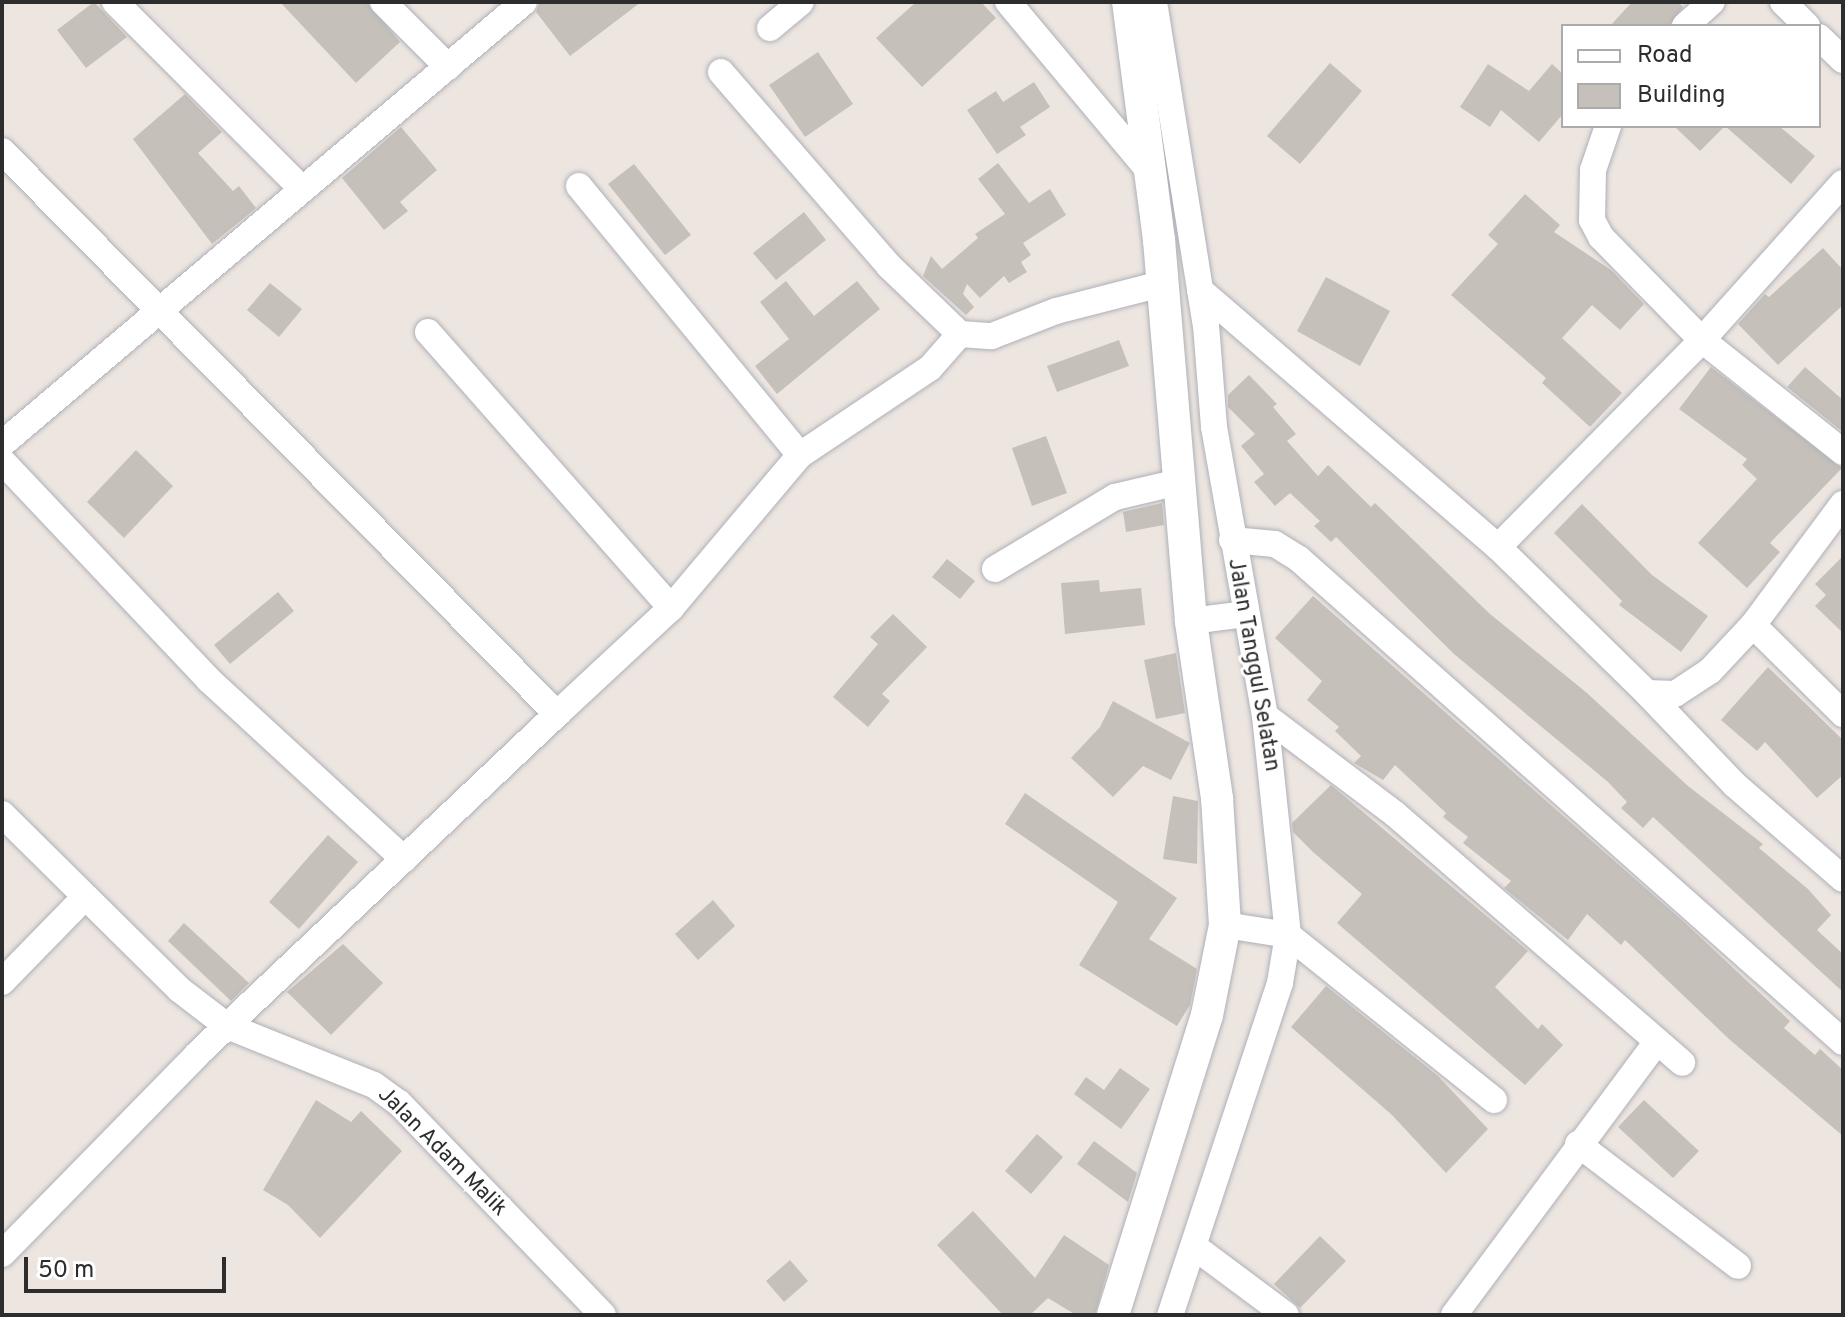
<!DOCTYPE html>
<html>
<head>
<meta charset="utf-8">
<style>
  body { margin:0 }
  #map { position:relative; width:1845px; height:1317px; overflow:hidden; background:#ede5e0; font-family:Overpass,sans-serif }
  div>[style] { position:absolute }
  .building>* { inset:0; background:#c6c0bb }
  .roads { filter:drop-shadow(0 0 2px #adb1b8) drop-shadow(0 0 2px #adb1b8) }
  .minor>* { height:26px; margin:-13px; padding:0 13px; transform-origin:13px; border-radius:13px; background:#fff }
  .tertiary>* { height:32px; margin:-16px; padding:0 16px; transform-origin:16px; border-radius:16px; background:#fff }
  span { translate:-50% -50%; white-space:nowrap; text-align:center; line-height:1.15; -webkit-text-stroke:6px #fff; paint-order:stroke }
  .street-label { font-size:22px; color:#2d2d2d }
  .frame { position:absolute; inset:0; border:4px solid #2d2d2d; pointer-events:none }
  .legend { position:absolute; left:1561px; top:24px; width:260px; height:104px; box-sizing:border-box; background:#fff; border:2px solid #ababab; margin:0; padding:10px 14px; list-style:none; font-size:24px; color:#2d2d2d }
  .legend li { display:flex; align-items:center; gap:16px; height:40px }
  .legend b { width:40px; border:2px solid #ababab }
  .scale { position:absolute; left:24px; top:1257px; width:202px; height:36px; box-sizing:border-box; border:4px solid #2d2d2d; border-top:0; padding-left:10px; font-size:24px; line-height:28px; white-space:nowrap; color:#2d2d2d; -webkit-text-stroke:6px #fff; paint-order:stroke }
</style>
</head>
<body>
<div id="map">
  <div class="building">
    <div style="clip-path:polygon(94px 2px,127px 37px,86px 68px,57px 30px)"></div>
    <div style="clip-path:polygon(280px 2px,367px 2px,400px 42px,356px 83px)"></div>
    <div style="clip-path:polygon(540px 2px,641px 2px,570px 56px,536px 12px)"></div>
    <div style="clip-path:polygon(916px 2px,981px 2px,996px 18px,922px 87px,876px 38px)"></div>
    <div style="clip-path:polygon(1632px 2px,1678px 2px,1683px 7px,1669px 26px,1610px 26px)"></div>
    <div style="clip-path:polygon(818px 52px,853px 104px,805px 137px,769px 85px)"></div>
    <div style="clip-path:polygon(1330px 63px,1362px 91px,1300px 164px,1267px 136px)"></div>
    <div style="clip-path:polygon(1488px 64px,1529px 91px,1552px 64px,1563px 74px,1563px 114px,1539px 142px,1501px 110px,1490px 127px,1460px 107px)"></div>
    <div style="clip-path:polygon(1034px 82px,1050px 107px,1020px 127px,1026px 135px,997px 154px,967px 110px,996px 91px,1003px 102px)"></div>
    <div style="clip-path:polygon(185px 94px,222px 132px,198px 153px,233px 191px,239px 186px,256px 208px,212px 244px,133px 139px)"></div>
    <div style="clip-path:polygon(1674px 126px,1779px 126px,1815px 156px,1791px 184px,1725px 126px,1700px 151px)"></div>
    <div style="clip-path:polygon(401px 127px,437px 170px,400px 202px,408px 211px,384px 230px,342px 178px)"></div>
    <div style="clip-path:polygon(998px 163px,1029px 203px,1050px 189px,1066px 215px,1023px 243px,1031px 255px,1021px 262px,1027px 272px,1009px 283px,1004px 276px,980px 298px,967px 284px,963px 294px,974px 307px,966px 315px,923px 276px,931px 256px,942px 269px,978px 238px,975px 234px,1005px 214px,978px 179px)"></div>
    <div style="clip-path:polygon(634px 164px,691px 235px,665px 255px,608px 184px)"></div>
    <div style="clip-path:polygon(1525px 194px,1560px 225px,1554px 232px,1611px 270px,1644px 304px,1620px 330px,1592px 305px,1562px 338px,1622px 393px,1590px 427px,1542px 383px,1546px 378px,1451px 295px,1498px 244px,1488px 235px)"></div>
    <div style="clip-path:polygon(804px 212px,826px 240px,776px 280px,753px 253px)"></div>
    <div style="clip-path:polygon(1823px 248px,1843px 270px,1843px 305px,1778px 365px,1738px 324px,1765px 294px,1769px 297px)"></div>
    <div style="clip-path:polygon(1326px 277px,1390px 311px,1360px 366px,1297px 331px)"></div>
    <div style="clip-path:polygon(786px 281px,814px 316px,857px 281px,880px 309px,777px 394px,755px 366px,789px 339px,760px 302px)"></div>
    <div style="clip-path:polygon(270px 283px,302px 309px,279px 337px,247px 310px)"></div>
    <div style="clip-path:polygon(1119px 340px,1129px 366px,1057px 392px,1047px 366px)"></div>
    <div style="clip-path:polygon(1711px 367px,1842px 468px,1770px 543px,1780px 552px,1747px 588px,1698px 543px,1757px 479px,1742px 465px,1747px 459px,1679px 409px)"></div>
    <div style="clip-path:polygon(1805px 367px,1843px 400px,1843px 432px,1787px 387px)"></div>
    <div style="clip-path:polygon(1249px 375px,1277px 404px,1273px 407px,1296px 434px,1287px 441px,1318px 476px,1328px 465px,1371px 507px,1375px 503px,1490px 614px,1587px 693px,1688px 786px,1763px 844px,1759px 848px,1808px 889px,1831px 915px,1817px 930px,1843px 954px,1843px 992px,1653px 817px,1643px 828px,1621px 808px,1627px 802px,1608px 782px,1454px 654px,1336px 537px,1331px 542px,1314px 526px,1320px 521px,1290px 493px,1275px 506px,1254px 482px,1264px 474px,1241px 446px,1255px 434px,1228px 407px,1228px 395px)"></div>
    <div style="clip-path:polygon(1046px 436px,1067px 493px,1032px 506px,1012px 448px)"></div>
    <div style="clip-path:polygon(136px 450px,173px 486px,124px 538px,87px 502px)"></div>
    <div style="clip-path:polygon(1162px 503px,1164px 525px,1126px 532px,1123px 512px)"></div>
    <div style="clip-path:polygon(1582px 504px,1652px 575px,1708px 616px,1681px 652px,1619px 605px,1622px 601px,1554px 533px)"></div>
    <div style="clip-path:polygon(1843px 556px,1843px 633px,1815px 606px,1826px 595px,1815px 584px)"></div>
    <div style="clip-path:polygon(947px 559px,975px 581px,960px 599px,932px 577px)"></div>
    <div style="clip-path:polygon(1099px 580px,1100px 592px,1141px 588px,1145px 625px,1065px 634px,1061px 583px)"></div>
    <div style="clip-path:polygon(278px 592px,294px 611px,230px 664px,214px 645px)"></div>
    <div style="clip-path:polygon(1313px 596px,1684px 922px,1790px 1021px,1784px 1028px,1815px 1055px,1820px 1049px,1843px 1070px,1843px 1136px,1729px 1039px,1625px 940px,1621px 945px,1587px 914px,1568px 940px,1504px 888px,1511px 881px,1463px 843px,1468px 837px,1443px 817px,1446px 813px,1395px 765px,1383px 780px,1354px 763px,1361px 756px,1335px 731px,1339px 727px,1307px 700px,1322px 681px,1275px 638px)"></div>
    <div style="clip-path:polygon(893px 614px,927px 647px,882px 694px,890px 701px,868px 727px,833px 697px,878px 644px,870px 637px)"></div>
    <div style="clip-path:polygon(1176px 653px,1185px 713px,1156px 719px,1144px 660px)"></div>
    <div style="clip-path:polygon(1768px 667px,1843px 740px,1843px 775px,1817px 798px,1765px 742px,1757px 751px,1721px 720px)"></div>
    <div style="clip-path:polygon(1113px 701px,1190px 743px,1171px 780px,1143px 766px,1113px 797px,1071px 758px,1100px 727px)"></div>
    <div style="clip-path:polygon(1331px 785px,1528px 951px,1495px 987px,1538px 1029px,1542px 1024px,1563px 1045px,1525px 1085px,1337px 923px,1362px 894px,1313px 852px,1293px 832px,1292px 823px)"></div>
    <div style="clip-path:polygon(1025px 793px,1177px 898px,1149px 939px,1197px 969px,1190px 1005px,1177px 1026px,1079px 965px,1118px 902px,1005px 824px)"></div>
    <div style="clip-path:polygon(1173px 796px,1198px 801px,1197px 864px,1163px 859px)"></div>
    <div style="clip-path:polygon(328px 835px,358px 862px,299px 929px,269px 902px)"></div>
    <div style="clip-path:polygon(713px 900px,735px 926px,698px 960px,675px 934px)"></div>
    <div style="clip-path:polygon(184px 923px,249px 983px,231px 1001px,168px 941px)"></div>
    <div style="clip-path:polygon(343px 944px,383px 983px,331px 1035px,287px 992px)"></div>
    <div style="clip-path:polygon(1326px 986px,1438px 1076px,1488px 1129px,1446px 1173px,1392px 1115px,1291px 1027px)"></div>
    <div style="clip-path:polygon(1120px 1068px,1150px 1089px,1121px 1129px,1074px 1094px,1086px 1077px,1104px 1090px)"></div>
    <div style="clip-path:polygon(316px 1100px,351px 1122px,361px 1111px,402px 1151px,320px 1238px,288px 1205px,263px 1190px)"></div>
    <div style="clip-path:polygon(1644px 1100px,1699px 1151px,1673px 1178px,1618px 1127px)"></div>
    <div style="clip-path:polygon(1037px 1134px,1063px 1157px,1031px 1194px,1005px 1171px)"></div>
    <div style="clip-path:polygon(1094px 1141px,1137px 1173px,1128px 1202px,1077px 1164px)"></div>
    <div style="clip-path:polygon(973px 1211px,1035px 1278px,1064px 1235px,1109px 1265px,1095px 1315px,1076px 1315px,1048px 1298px,1030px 1315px,1003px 1315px,937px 1245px)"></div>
    <div style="clip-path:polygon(1320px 1236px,1346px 1261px,1300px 1308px,1274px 1284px)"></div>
    <div style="clip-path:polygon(790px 1260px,808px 1281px,784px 1302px,766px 1281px)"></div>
  </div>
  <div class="roads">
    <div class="minor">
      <div style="left:115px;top:2px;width:263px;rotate:45deg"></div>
      <div style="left:383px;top:2px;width:92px;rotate:45deg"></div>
      <div style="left:1008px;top:2px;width:223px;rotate:50.1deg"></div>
      <div style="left:1154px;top:2px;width:327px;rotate:80.9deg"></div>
      <div style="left:1206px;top:325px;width:102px;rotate:85.5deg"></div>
      <div style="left:1214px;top:427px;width:293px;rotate:80deg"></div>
      <div style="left:1265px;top:716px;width:220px;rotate:84deg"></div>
      <div style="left:1288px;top:935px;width:49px;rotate:99.5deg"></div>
      <div style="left:1280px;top:983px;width:350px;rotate:108.3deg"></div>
      <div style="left:1783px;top:2px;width:34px;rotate:45deg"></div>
      <div style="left:1685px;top:26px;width:36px;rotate:-42deg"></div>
      <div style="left:770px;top:28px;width:40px;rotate:-40deg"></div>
      <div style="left:1819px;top:37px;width:33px;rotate:44deg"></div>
      <div style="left:721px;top:72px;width:257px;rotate:49.1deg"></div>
      <div style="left:889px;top:266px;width:98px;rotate:43.8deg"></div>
      <div style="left:1608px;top:126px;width:46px;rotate:108.8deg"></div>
      <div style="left:1593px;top:170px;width:50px;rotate:91.1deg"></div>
      <div style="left:1592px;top:220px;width:19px;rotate:62deg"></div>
      <div style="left:1601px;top:237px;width:144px;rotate:45.6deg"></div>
      <div style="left:1702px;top:340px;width:180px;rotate:38.5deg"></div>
      <div style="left:2px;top:151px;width:791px;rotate:45.41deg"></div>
      <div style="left:557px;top:714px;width:494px;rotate:136.6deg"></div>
      <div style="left:198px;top:1054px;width:280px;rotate:134.4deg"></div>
      <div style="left:579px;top:186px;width:348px;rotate:50.6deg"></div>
      <div style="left:1200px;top:290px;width:394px;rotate:40.8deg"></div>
      <div style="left:1498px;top:547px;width:209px;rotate:44.4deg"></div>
      <div style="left:1647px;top:693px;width:28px;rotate:2deg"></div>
      <div style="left:1675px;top:694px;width:42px;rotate:-33.3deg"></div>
      <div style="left:1710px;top:671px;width:63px;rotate:-46.9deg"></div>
      <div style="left:1753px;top:625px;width:151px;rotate:-53.4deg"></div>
      <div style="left:428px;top:332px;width:368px;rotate:48.6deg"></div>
      <div style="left:2px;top:444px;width:684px;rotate:-40.26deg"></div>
      <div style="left:2px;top:461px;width:301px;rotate:46.6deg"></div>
      <div style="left:209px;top:680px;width:265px;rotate:42.6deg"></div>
      <div style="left:1232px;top:540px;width:43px;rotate:5.3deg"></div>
      <div style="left:1275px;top:544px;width:28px;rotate:32deg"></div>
      <div style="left:1299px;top:559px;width:727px;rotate:41.6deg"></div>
      <div style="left:1498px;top:547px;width:291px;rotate:-45.4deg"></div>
      <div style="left:1702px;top:340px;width:211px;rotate:-48.1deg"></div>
      <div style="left:995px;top:569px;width:140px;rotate:-31deg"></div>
      <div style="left:1115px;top:497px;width:66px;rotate:-13.2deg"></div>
      <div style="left:1191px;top:621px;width:54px;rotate:-7.4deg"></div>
      <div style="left:1753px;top:625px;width:127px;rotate:44.7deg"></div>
      <div style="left:1647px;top:693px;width:127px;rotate:46.3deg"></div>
      <div style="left:1735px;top:785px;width:143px;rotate:41deg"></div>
      <div style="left:557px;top:714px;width:156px;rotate:-42.9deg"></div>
      <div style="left:671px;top:608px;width:200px;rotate:-49.9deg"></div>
      <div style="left:800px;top:455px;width:156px;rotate:-33.8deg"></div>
      <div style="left:930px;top:368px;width:45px;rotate:-48.6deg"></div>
      <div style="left:960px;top:334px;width:32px;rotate:4deg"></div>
      <div style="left:992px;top:336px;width:69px;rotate:-21.3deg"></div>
      <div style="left:1056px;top:311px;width:108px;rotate:-14.4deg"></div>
      <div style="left:1265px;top:716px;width:163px;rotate:37deg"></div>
      <div style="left:1395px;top:814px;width:380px;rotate:40.9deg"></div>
      <div style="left:2px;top:814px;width:250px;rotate:44.7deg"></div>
      <div style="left:180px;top:990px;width:59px;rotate:37.5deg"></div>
      <div style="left:227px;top:1026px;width:158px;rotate:21.9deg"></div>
      <div style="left:374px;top:1085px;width:31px;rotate:36deg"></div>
      <div style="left:399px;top:1103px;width:294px;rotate:46.1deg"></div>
      <div style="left:1225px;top:925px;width:64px;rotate:9deg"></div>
      <div style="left:1288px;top:935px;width:264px;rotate:38.7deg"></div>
      <div style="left:2px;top:982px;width:116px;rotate:-45.7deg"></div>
      <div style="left:1578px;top:1144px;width:201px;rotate:37.3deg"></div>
      <div style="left:1196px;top:1248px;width:112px;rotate:36.7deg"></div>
      <div style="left:1454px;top:1315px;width:340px;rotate:-53.4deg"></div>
    </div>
    <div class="tertiary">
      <div style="left:1113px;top:1315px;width:314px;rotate:-72.6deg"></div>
      <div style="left:1207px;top:1015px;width:92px;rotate:-78.7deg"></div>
      <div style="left:1225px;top:925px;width:127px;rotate:-93.6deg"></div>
      <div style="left:1217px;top:798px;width:179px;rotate:-98.4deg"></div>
      <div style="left:1191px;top:621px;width:382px;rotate:-94.8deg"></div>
      <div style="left:1159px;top:240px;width:240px;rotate:-97.4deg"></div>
    </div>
  </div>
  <div class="street-label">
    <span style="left:1253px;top:665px;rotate:80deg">Jalan Tanggul Selatan</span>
    <span style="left:442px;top:1152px;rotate:45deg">Jalan Adam Malik</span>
  </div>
  <div class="frame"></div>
  <ul class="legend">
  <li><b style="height:10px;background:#fff"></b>Road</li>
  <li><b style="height:22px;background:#c6c0bb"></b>Building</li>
  </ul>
  <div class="scale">50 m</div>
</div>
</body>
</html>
